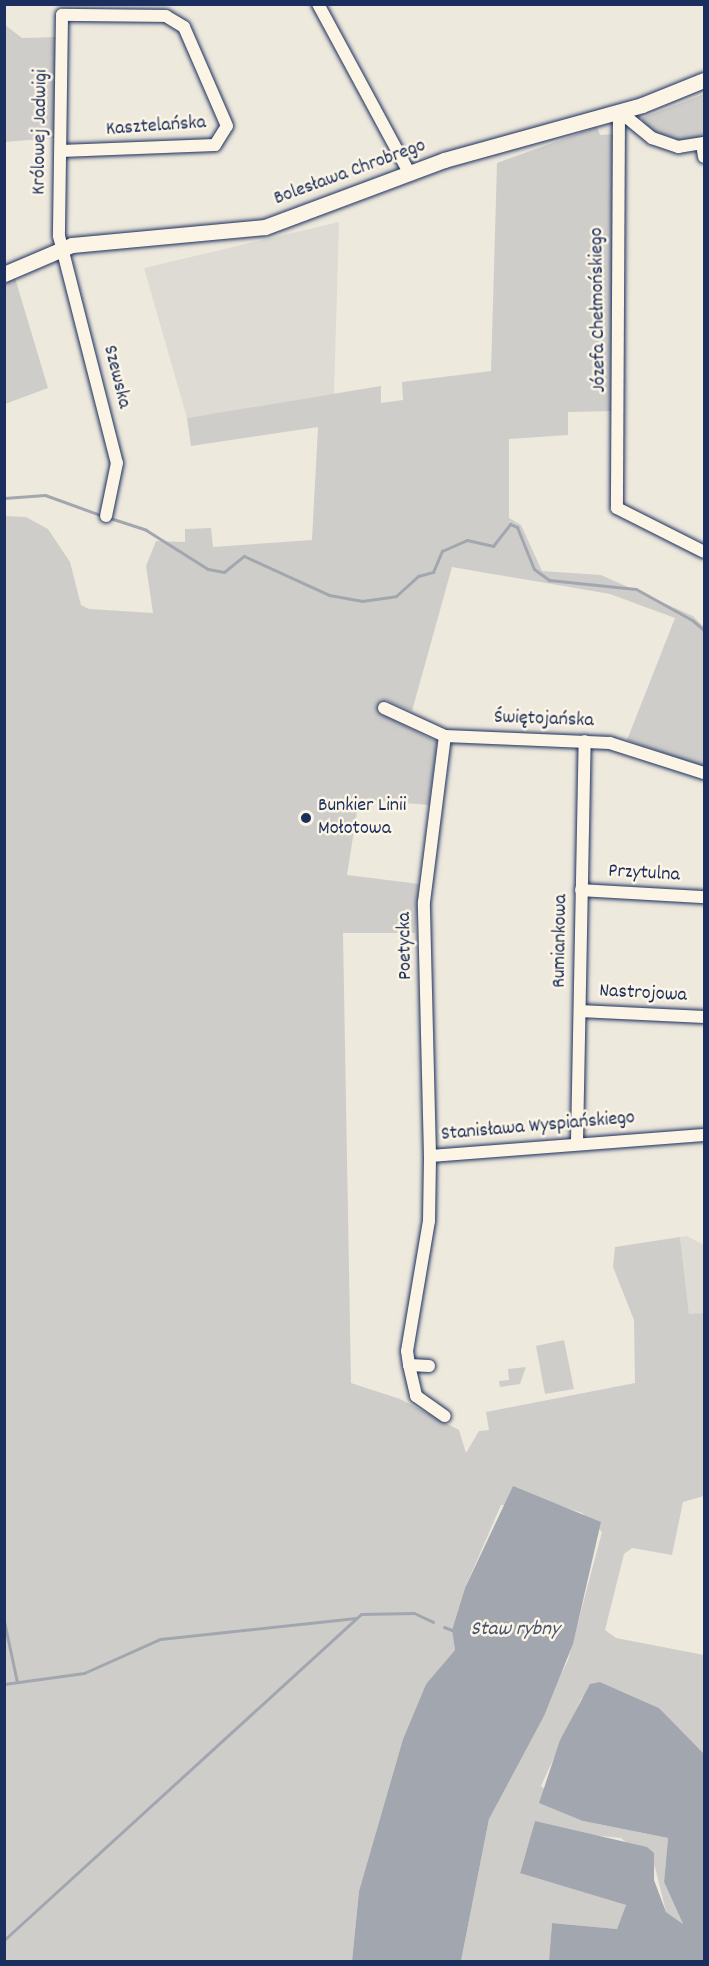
<!DOCTYPE html>
<html>
<head>
<meta charset="utf-8">
<style>
  body { margin:0 }
  #map { position:relative; width:709px; height:1966px; overflow:hidden; background:#eee9dd; font-family:Dekko,sans-serif }
  div>[style] { position:absolute }
  .built>* { inset:0; background:#dedbd4 }
  .green>* { inset:0; background:#cfcdca }
  .water>* { inset:0; background:#a2a7af }
  .stream>* { height:3px; margin:-1.5px; padding:0 1.5px; transform-origin:1.5px; border-radius:1.5px; background:#a2a7af }
  .roads { filter:drop-shadow(0 0 2px #1b2f5e) drop-shadow(0 0 2px #1b2f5e) }
  .minor>* { height:12px; margin:-6px; padding:0 6px; transform-origin:6px; border-radius:6px; background:#fcf5e5 }
  .tertiary>* { height:15px; margin:-7.5px; padding:0 7.5px; transform-origin:7.5px; border-radius:7.5px; background:#fcf5e5 }
  .dots>* { width:16px; height:16px; translate:-50% -50%; box-sizing:border-box; border:3px solid #fcf5e5; border-radius:50% }
  span { translate:-50% -50%; white-space:nowrap; text-align:center; line-height:1.15; -webkit-text-stroke:5px #fcf5e5; paint-order:stroke }
  .street-label { font-size:20px; color:#1b2f5e }
  .poi-label { font-size:20px; color:#1b2f5e }
  .left { translate:0 -50%; text-align:left }
  .water-label { font-size:21px; color:#445376; font-style:italic }
  .frame { position:absolute; inset:0; border:6px solid #1b2f5e; pointer-events:none }
</style>
</head>
<body>
<div id="map">
  <div class="built">
    <div style="clip-path:polygon(339px 222px,334px 394px,187px 418px,144px 268px)"></div>
    <div style="clip-path:polygon(687px 1236px,704px 1245px,704px 1313px,689px 1315px,680px 1237px)"></div>
  </div>
  <div class="green">
    <div style="clip-path:polygon(5px 25px,22px 38px,59px 37px,54px 138px,5px 142px)"></div>
    <div style="clip-path:polygon(704px 94px,704px 137px,685px 142px,645px 129px,642px 118px)"></div>
    <div style="clip-path:polygon(597px 127px,600px 135px,616px 134px,614px 411px,568px 412px,568px 435px,509px 439px,509px 518px,521px 525px,542px 571px,601px 575px,693px 616px,704px 627px,704px 767px,627px 740px,675px 618px,610px 594px,452px 567px,412px 711px,386px 700px,381px 714px,437px 742px,429px 805px,359px 799px,347px 875px,419px 884px,415px 933px,343px 933px,351px 1383px,400px 1399px,459px 1430px,466px 1453px,479px 1431px,489px 1430px,486px 1412px,635px 1383px,634px 1320px,613px 1267px,615px 1247px,680px 1237px,689px 1314px,704px 1313px,704px 1496px,683px 1502px,672px 1555px,632px 1548px,624px 1554px,605px 1630px,616px 1638px,704px 1655px,704px 1758px,659px 1708px,600px 1682px,581px 1699px,541px 1786px,583px 1821px,668px 1838px,664px 1882px,683px 1924px,666px 1912px,655px 1867px,621px 1838px,571px 1833px,535px 1822px,520px 1872px,626px 1905px,617px 1929px,552px 1923px,549px 1961px,461px 1961px,489px 1819px,568px 1660px,602px 1532px,582px 1513px,561px 1506px,501px 1505px,465px 1588px,452px 1630px,455px 1650px,426px 1684px,403px 1739px,359px 1891px,352px 1961px,5px 1962px,5px 516px,26px 517px,48px 529px,70px 562px,81px 605px,89px 609px,153px 613px,146px 566px,156px 541px,185px 542px,185px 529px,211px 528px,213px 547px,312px 540px,318px 427px,191px 446px,187px 418px,381px 386px,381px 403px,403px 400px,402px 382px,491px 371px,497px 163px)"></div>
    <div style="clip-path:polygon(15px 278px,48px 388px,5px 404px,5px 284px)"></div>
    <div style="clip-path:polygon(564px 1340px,574px 1389px,545px 1394px,536px 1346px)"></div>
    <div style="clip-path:polygon(526px 1367px,520px 1384px,500px 1387px,499px 1381px,509px 1380px,508px 1369px)"></div>
  </div>
  <div class="water">
    <div style="clip-path:polygon(513px 1486px,601px 1522px,573px 1644px,544px 1716px,489px 1819px,461px 1961px,352px 1961px,359px 1891px,403px 1739px,426px 1684px,455px 1650px,452px 1630px,465px 1588px)"></div>
    <div style="clip-path:polygon(600px 1682px,659px 1708px,704px 1754px,704px 1961px,549px 1961px,552px 1923px,617px 1929px,626px 1905px,520px 1873px,535px 1821px,647px 1847px,654px 1853px,654px 1880px,666px 1912px,683px 1924px,664px 1882px,668px 1838px,583px 1821px,539px 1803px,560px 1740px,590px 1684px)"></div>
  </div>
  <div class="stream">
    <div style="left:4px;top:498px;width:41px;rotate:-4.2deg"></div>
    <div style="left:45px;top:495px;width:62px;rotate:19.9deg"></div>
    <div style="left:110px;top:518px;width:38px;rotate:18deg"></div>
    <div style="left:146px;top:530px;width:73px;rotate:32.2deg"></div>
    <div style="left:208px;top:569px;width:16px;rotate:11deg"></div>
    <div style="left:224px;top:572px;width:26px;rotate:-39deg"></div>
    <div style="left:244px;top:556px;width:94px;rotate:24.6deg"></div>
    <div style="left:329px;top:595px;width:34px;rotate:10deg"></div>
    <div style="left:362px;top:601px;width:34px;rotate:-8deg"></div>
    <div style="left:396px;top:596px;width:30px;rotate:-42deg"></div>
    <div style="left:418px;top:576px;width:16px;rotate:-15deg"></div>
    <div style="left:433px;top:572px;width:23px;rotate:-67deg"></div>
    <div style="left:442px;top:551px;width:27px;rotate:-24deg"></div>
    <div style="left:467px;top:540px;width:27px;rotate:13deg"></div>
    <div style="left:493px;top:546px;width:28px;rotate:-52deg"></div>
    <div style="left:510px;top:524px;width:8px;rotate:23deg"></div>
    <div style="left:517px;top:527px;width:45px;rotate:68deg"></div>
    <div style="left:534px;top:569px;width:19px;rotate:36deg"></div>
    <div style="left:549px;top:580px;width:87px;rotate:5.9deg"></div>
    <div style="left:636px;top:589px;width:64px;rotate:29deg"></div>
    <div style="left:692px;top:620px;width:16px;rotate:40deg"></div>
    <div style="left:704px;top:630px;width:33px;rotate:90deg"></div>
    <div style="left:4px;top:1621px;width:62px;rotate:78deg"></div>
    <div style="left:444px;top:1627px;width:9px;rotate:21deg"></div>
    <div style="left:4px;top:1684px;width:81px;rotate:-7.8deg"></div>
    <div style="left:84px;top:1673px;width:83px;rotate:-24.1deg"></div>
    <div style="left:160px;top:1639px;width:197px;rotate:-6.1deg"></div>
    <div style="left:4px;top:1940px;width:483px;rotate:-42.4deg"></div>
    <div style="left:361px;top:1614px;width:53px;rotate:-1.1deg"></div>
    <div style="left:414px;top:1613px;width:21px;rotate:25deg"></div>
  </div>
  <div class="roads">
    <div class="minor">
      <div style="left:318px;top:4px;width:191px;rotate:61.6deg"></div>
      <div style="left:619px;top:111px;width:397px;rotate:90.3deg"></div>
      <div style="left:617px;top:508px;width:97px;rotate:26.8deg"></div>
      <div style="left:619px;top:111px;width:43px;rotate:39.3deg"></div>
      <div style="left:652px;top:138px;width:28px;rotate:19deg"></div>
      <div style="left:678px;top:147px;width:26px;rotate:-9deg"></div>
      <div style="left:702px;top:144px;width:13px;rotate:81deg"></div>
      <div style="left:61px;top:151px;width:154px;rotate:-2.2deg"></div>
      <div style="left:215px;top:145px;width:22px;rotate:-58deg"></div>
      <div style="left:227px;top:126px;width:108px;rotate:-113.5deg"></div>
      <div style="left:184px;top:27px;width:21px;rotate:-149deg"></div>
      <div style="left:166px;top:16px;width:104px;rotate:-179.4deg"></div>
      <div style="left:62px;top:15px;width:221px;rotate:90.8deg"></div>
      <div style="left:59px;top:236px;width:234px;rotate:75.7deg"></div>
      <div style="left:117px;top:463px;width:54px;rotate:101.7deg"></div>
      <div style="left:384px;top:708px;width:67px;rotate:24.7deg"></div>
      <div style="left:445px;top:736px;width:165px;rotate:2.4deg"></div>
      <div style="left:610px;top:743px;width:99px;rotate:17.7deg"></div>
      <div style="left:581px;top:890px;width:123px;rotate:3.3deg"></div>
      <div style="left:580px;top:1011px;width:124px;rotate:2.8deg"></div>
      <div style="left:577px;top:1141px;width:400px;rotate:-88.9deg"></div>
      <div style="left:430px;top:1156px;width:254px;rotate:-91.4deg"></div>
      <div style="left:424px;top:902px;width:167px;rotate:-82.8deg"></div>
      <div style="left:409px;top:1365px;width:32px;rotate:77deg"></div>
      <div style="left:416px;top:1396px;width:35px;rotate:35deg"></div>
      <div style="left:429px;top:1366px;width:20px;rotate:-177deg"></div>
      <div style="left:409px;top:1365px;width:14px;rotate:-98deg"></div>
      <div style="left:407px;top:1351px;width:132px;rotate:-80.4deg"></div>
      <div style="left:429px;top:1221px;width:65px;rotate:-89.1deg"></div>
      <div style="left:430px;top:1156px;width:275px;rotate:-4.4deg"></div>
    </div>
    <div class="tertiary">
      <div style="left:4px;top:274px;width:74px;rotate:-23.1deg"></div>
      <div style="left:72px;top:245px;width:194px;rotate:-5.3deg"></div>
      <div style="left:265px;top:227px;width:191px;rotate:-20.5deg"></div>
      <div style="left:444px;top:160px;width:205px;rotate:-15.5deg"></div>
      <div style="left:642px;top:105px;width:67px;rotate:-22deg"></div>
    </div>
  </div>
  <div class="dots">
    <div style="left:306px;top:818px;background:#1b2f5e"></div>
  </div>
  <div class="street-label">
    <span style="left:156px;top:127px;rotate:-4deg">Kasztelańska</span>
    <span style="left:41px;top:132px;rotate:-89deg">Królowej Jadwigi</span>
    <span style="left:350px;top:173px;rotate:-20deg">Bolesława Chrobrego</span>
    <span style="left:599px;top:310px;rotate:-91deg">Józefa Chełmońskiego</span>
    <span style="left:116px;top:377px;rotate:76deg">Szewska</span>
    <span style="left:544px;top:720px;rotate:2deg">Świętojańska</span>
    <span style="left:644px;top:874px;rotate:3deg">Przytulna</span>
    <span style="left:561px;top:941px;rotate:-89deg">Rumiankowa</span>
    <span style="left:406px;top:946px;rotate:-91deg">Poetycka</span>
    <span style="left:643px;top:994px;rotate:3deg">Nastrojowa</span>
    <span style="left:538px;top:1127px;rotate:-5deg">Stanisława Wyspiańskiego</span>
  </div>
  <div class="poi-label">
    <span class="left" style="left:318px;top:818px">Bunkier Linii<br>Mołotowa</span>
  </div>
  <div class="water-label">
    <span style="left:515px;top:1630px">Staw rybny</span>
  </div>
  <div class="frame"></div>
</div>
</body>
</html>
